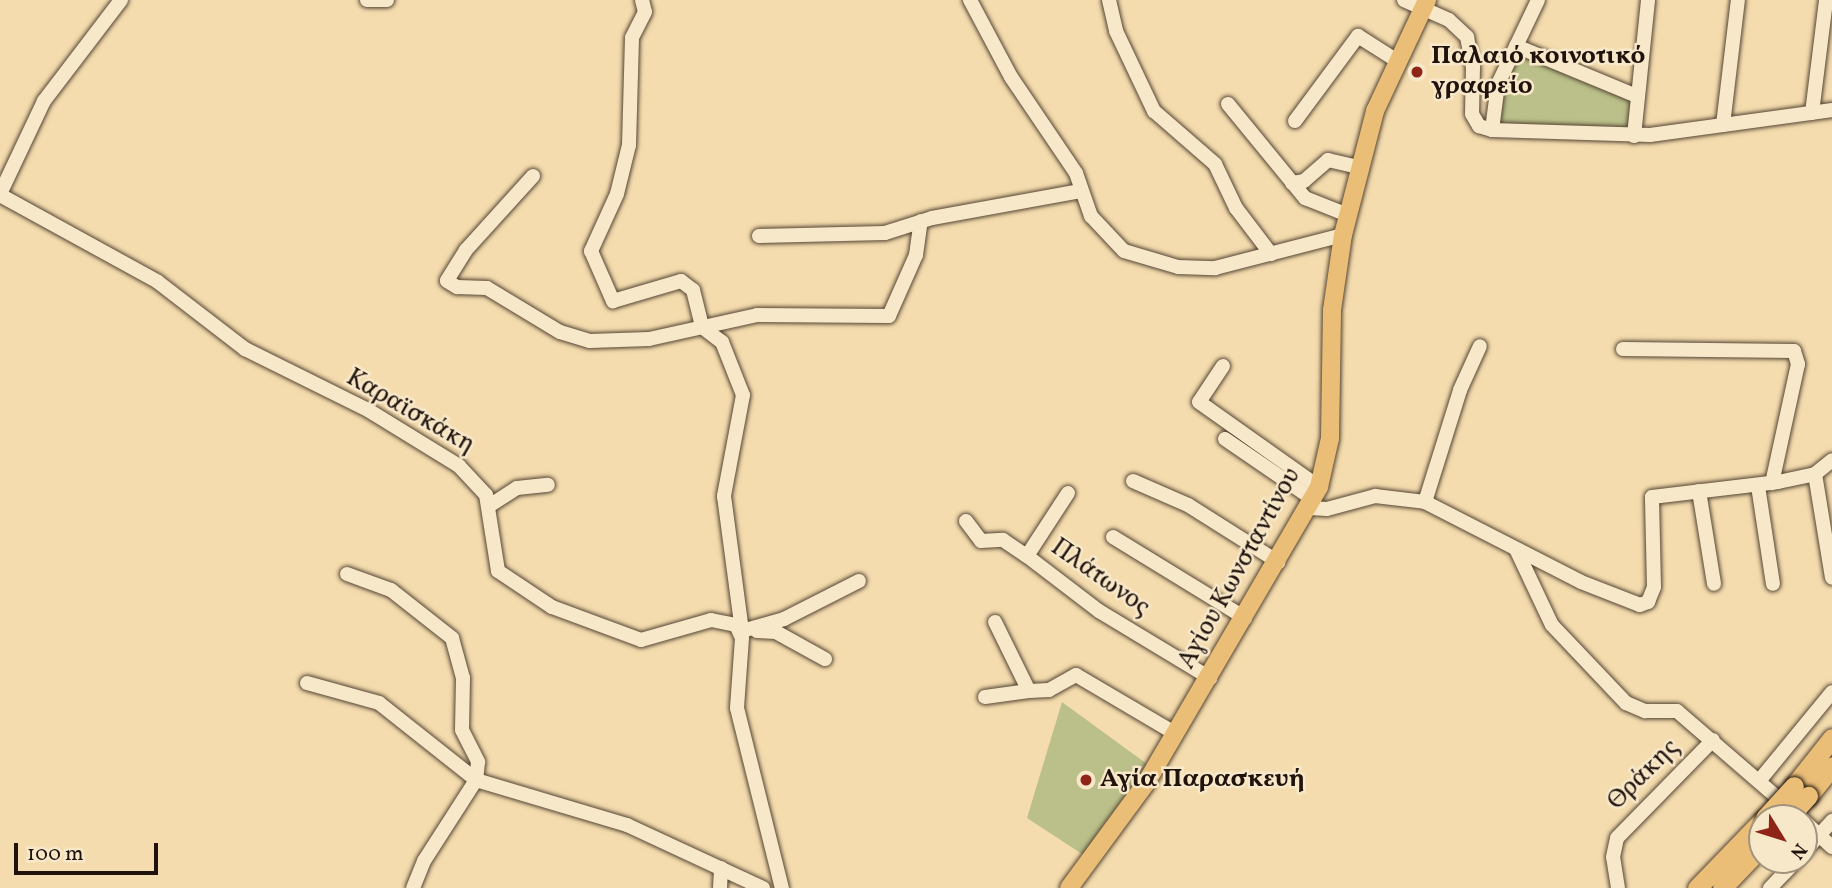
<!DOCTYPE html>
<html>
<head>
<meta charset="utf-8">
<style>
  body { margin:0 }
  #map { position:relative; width:1832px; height:888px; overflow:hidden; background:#f4dcae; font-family:Vollkorn,serif }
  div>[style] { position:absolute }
  .green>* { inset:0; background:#bbc08a }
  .roads { filter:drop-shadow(0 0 2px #554534) drop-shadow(0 0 2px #554534) }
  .minor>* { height:14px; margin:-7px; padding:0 7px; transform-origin:7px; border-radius:7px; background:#f8e8ca }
  .major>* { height:18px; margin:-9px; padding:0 9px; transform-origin:9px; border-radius:9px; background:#eabe77 }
  .highway>* { height:19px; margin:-9.5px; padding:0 9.5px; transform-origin:9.5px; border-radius:9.5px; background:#eabe77 }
  .bridges { filter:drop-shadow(0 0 2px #20130c) drop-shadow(0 0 2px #20130c) }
  .highway-bridge>* { height:19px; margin:-9.5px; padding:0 9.5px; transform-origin:9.5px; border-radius:9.5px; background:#eabe77 }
  .dots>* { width:19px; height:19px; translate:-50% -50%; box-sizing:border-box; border:4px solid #f8e8ca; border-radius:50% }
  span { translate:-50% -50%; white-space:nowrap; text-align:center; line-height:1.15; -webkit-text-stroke:5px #f8e8ca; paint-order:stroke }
  .poi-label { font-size:26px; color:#20130c; font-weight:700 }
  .left { translate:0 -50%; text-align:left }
  .street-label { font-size:26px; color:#20130c }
  .north { position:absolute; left:1748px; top:804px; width:70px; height:70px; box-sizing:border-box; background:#f8e8ca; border:2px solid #a2937e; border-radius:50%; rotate:128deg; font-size:19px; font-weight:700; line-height:28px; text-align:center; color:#20130c }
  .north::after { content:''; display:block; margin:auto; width:24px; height:32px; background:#8f2418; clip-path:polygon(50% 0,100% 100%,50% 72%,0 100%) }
  .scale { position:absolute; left:14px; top:843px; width:144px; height:32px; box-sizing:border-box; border:4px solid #20130c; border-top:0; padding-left:9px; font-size:21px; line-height:24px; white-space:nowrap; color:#20130c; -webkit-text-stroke:5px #f8e8ca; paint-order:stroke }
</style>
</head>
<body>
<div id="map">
  <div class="green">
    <div style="clip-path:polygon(1519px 52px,1632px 102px,1629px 131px,1492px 129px)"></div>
    <div style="clip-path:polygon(1062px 702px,1147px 764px,1085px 856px,1027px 818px)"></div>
  </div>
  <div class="roads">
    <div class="minor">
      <div style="left:367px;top:0;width:20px"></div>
      <div style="left:642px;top:0;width:12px;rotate:76deg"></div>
      <div style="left:645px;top:12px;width:29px;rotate:117deg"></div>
      <div style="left:632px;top:38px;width:107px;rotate:91.6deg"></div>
      <div style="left:629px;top:145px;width:50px;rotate:103.8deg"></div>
      <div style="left:617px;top:194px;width:63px;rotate:114.5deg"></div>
      <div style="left:591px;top:251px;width:55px;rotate:66.3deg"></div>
      <div style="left:613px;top:301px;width:71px;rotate:-16.4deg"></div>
      <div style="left:681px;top:281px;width:15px;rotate:37deg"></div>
      <div style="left:693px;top:290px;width:38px;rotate:76deg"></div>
      <div style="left:970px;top:0;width:87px;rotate:62deg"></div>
      <div style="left:1011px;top:77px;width:116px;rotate:55.9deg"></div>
      <div style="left:1076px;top:173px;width:46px;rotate:70.8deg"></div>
      <div style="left:1091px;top:216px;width:48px;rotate:46.7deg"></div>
      <div style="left:1124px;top:251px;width:56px;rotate:16.5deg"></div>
      <div style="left:1178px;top:267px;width:37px;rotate:2deg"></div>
      <div style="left:1215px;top:268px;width:132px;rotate:-14.5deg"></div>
      <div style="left:1109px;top:0;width:32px;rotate:77deg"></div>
      <div style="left:1116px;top:31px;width:89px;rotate:64.6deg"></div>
      <div style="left:1154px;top:111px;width:81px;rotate:41deg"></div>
      <div style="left:1215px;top:164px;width:49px;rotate:64.5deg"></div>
      <div style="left:1236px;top:208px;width:58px;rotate:52.7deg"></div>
      <div style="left:1404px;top:0;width:49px;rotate:24deg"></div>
      <div style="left:1449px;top:20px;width:25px;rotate:43deg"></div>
      <div style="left:1467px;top:37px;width:31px;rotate:79deg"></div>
      <div style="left:1473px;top:67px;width:47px;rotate:91.2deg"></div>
      <div style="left:1472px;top:114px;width:14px;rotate:60deg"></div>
      <div style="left:1479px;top:126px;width:14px;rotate:17deg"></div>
      <div style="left:1492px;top:130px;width:158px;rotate:1.8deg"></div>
      <div style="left:1650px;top:135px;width:184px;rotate:-7.8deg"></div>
      <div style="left:1516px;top:46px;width:131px;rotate:22.5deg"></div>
      <div style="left:1228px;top:104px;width:122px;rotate:50.7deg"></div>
      <div style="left:1305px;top:198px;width:46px;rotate:21.6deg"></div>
      <div style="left:1812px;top:113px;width:114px;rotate:-82.9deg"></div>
      <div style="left:1295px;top:121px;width:106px;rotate:-53.5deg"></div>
      <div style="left:1358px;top:36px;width:45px;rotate:32.3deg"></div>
      <div style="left:1723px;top:125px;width:126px;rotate:-83.2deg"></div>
      <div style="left:1492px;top:130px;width:46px;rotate:-82.6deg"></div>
      <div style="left:1498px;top:84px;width:93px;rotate:-64.5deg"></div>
      <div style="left:1634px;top:136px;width:137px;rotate:-84.1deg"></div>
      <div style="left:533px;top:176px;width:100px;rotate:132.2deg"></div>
      <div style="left:466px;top:250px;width:36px;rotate:122deg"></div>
      <div style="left:447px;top:281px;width:12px;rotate:31deg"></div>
      <div style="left:457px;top:287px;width:30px;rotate:2deg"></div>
      <div style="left:487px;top:288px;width:85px;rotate:31.1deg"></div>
      <div style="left:560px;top:332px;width:31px;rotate:17deg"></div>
      <div style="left:590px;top:341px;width:59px;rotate:-1.9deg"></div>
      <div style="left:649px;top:339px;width:111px;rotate:-12.5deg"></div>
      <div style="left:757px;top:315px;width:132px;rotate:0.4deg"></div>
      <div style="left:889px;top:316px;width:67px;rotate:-66.1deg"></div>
      <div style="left:916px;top:255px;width:34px;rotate:-82deg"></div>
      <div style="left:1292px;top:183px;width:12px;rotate:-9deg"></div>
      <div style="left:1304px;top:181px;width:32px;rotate:-41deg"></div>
      <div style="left:1328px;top:160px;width:32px;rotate:13deg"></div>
      <div style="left:0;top:194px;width:103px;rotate:-64.7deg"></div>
      <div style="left:44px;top:101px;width:127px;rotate:-52.7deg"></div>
      <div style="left:0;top:195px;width:180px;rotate:28.8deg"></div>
      <div style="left:158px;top:282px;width:110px;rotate:37.6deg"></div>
      <div style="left:245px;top:349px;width:137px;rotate:26.4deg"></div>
      <div style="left:368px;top:410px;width:107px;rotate:31.6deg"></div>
      <div style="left:459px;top:466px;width:40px;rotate:47deg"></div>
      <div style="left:486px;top:495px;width:77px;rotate:81deg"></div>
      <div style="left:498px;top:571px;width:65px;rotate:33.7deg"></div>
      <div style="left:552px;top:607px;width:95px;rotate:20.3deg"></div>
      <div style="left:641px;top:640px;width:73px;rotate:-15.9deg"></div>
      <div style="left:711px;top:620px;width:25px;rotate:11deg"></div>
      <div style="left:736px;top:625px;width:14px;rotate:65deg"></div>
      <div style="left:742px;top:638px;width:70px;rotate:94.1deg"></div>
      <div style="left:737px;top:708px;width:186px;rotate:76deg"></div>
      <div style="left:759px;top:236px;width:126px;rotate:-1.4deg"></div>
      <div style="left:885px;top:233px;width:49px;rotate:-17.7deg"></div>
      <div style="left:932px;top:218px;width:151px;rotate:-10.3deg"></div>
      <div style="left:702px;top:327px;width:25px;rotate:37deg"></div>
      <div style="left:722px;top:342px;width:57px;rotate:68.4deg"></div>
      <div style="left:743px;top:395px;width:103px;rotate:100.7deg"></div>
      <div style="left:724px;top:496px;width:136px;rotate:82.4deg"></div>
      <div style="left:1623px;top:349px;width:171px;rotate:0.7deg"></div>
      <div style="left:1794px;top:351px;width:14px;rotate:73deg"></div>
      <div style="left:1798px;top:364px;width:122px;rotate:102.3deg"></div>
      <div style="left:1223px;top:366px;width:43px;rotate:123.7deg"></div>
      <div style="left:1199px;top:402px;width:147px;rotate:35.3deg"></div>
      <div style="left:1225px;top:439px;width:108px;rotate:34.4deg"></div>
      <div style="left:1815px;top:474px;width:105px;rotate:80.7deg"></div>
      <div style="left:1133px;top:481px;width:60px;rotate:23.6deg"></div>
      <div style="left:1188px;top:505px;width:107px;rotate:32.3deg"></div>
      <div style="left:1758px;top:486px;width:99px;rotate:81.3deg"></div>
      <div style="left:1699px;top:491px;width:94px;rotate:80.8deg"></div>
      <div style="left:1068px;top:493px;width:75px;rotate:123.1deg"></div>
      <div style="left:1027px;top:556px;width:91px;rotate:37.4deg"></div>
      <div style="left:1099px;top:611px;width:130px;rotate:31.1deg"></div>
      <div style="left:1425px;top:502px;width:117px;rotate:-72.6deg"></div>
      <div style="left:1460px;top:390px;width:48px;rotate:-65.6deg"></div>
      <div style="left:489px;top:506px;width:33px;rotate:-33deg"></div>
      <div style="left:517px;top:488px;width:31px;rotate:-6deg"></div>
      <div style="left:1310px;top:508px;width:17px;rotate:3deg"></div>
      <div style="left:1327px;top:509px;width:50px;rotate:-15.2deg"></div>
      <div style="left:1375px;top:496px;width:50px;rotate:6.8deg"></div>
      <div style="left:1425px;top:502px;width:175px;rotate:27.1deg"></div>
      <div style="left:1581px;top:582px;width:63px;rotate:21.3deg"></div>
      <div style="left:1640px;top:605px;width:9px;rotate:-21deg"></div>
      <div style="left:1648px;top:602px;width:16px;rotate:-68deg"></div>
      <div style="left:1654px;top:587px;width:90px;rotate:-91.3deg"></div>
      <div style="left:1652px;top:497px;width:127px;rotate:-6.8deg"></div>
      <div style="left:1778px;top:482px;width:38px;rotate:-12deg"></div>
      <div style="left:1815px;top:474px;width:22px;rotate:-39deg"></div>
      <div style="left:966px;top:521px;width:25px;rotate:53deg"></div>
      <div style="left:981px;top:541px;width:22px;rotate:-3deg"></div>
      <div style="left:1003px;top:540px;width:29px;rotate:34deg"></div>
      <div style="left:1113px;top:537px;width:155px;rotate:31.5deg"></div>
      <div style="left:1516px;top:549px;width:84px;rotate:64.7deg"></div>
      <div style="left:1552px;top:625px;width:108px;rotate:46.5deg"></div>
      <div style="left:1626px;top:703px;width:21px;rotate:23deg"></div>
      <div style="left:1645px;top:711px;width:32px"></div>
      <div style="left:1677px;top:711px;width:144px;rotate:40.8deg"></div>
      <div style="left:347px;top:574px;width:47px;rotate:20deg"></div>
      <div style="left:391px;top:590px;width:78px;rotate:38.2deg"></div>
      <div style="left:452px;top:638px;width:41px;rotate:74.6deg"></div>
      <div style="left:463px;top:678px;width:52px;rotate:91.1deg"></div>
      <div style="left:462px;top:730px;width:36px;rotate:63deg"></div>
      <div style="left:478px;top:762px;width:18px;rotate:96deg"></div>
      <div style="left:476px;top:780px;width:96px;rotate:122.7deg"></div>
      <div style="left:424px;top:861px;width:29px;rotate:112deg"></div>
      <div style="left:995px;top:622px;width:77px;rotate:63.8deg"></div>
      <div style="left:1029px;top:691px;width:20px;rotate:-3deg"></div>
      <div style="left:1049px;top:690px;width:31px;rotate:-29deg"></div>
      <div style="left:1076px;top:675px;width:116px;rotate:30.5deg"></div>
      <div style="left:742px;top:631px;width:44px;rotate:-15.9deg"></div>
      <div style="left:784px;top:619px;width:84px;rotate:-26.9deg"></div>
      <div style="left:757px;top:631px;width:19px;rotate:3deg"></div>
      <div style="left:776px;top:632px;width:56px;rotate:28.9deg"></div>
      <div style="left:307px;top:683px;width:75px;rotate:15.5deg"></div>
      <div style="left:379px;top:703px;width:124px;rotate:38.4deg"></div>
      <div style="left:476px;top:780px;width:158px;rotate:16.6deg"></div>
      <div style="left:627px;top:825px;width:150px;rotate:24.9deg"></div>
      <div style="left:985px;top:697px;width:44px;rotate:-7.8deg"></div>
      <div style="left:1759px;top:781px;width:115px;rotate:-50.6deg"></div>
      <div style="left:1804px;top:821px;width:38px;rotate:43deg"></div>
      <div style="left:1804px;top:852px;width:42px;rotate:-47.9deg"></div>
      <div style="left:720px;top:888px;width:20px;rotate:-87deg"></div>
      <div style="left:1618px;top:888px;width:31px;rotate:-99deg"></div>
      <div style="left:1613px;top:857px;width:19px;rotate:-78deg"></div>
      <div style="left:1617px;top:838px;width:137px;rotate:-45.6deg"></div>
      <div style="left:1770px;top:888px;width:39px;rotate:-46deg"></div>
    </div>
    <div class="major">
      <div style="left:1069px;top:888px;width:130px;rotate:-53.7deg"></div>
      <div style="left:1146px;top:783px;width:343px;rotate:-59.7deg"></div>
      <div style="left:1319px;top:487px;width:50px;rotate:-77.3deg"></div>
      <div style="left:1330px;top:438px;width:128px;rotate:-89.1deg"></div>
      <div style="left:1332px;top:310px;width:76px;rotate:-81.7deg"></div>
      <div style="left:1343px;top:235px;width:128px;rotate:-75.5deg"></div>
      <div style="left:1375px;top:111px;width:123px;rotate:-64.9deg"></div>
    </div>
    <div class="highway">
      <div style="left:1794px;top:786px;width:61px;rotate:-51.6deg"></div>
      <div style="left:1808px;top:796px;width:38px;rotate:-51deg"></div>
      <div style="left:1697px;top:888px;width:93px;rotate:-45.9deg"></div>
      <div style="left:1722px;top:888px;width:58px;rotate:-46.4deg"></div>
    </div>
  </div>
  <div class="bridges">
    <div class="highway-bridge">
      <div style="left:1765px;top:818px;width:43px;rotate:-47.8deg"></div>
      <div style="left:1788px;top:818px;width:30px;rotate:-48deg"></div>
    </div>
  </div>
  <div class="dots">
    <div style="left:1417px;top:72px;background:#8f2418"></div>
    <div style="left:1086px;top:780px;background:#8f2418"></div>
  </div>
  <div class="poi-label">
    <span class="left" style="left:1431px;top:72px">Παλαιό κοινοτικό<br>γραφείο</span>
    <span class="left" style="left:1100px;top:780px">Αγία Παρασκευή</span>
  </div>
  <div class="street-label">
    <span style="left:410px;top:412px;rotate:30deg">Καραϊσκάκη</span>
    <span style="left:1240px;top:569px;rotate:-61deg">Αγίου Κωνσταντίνου</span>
    <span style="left:1100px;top:578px;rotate:35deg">Πλάτωνος</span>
    <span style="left:1644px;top:775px;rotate:-45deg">Θράκης</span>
  </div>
  <div class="north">N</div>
  <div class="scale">100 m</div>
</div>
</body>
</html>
